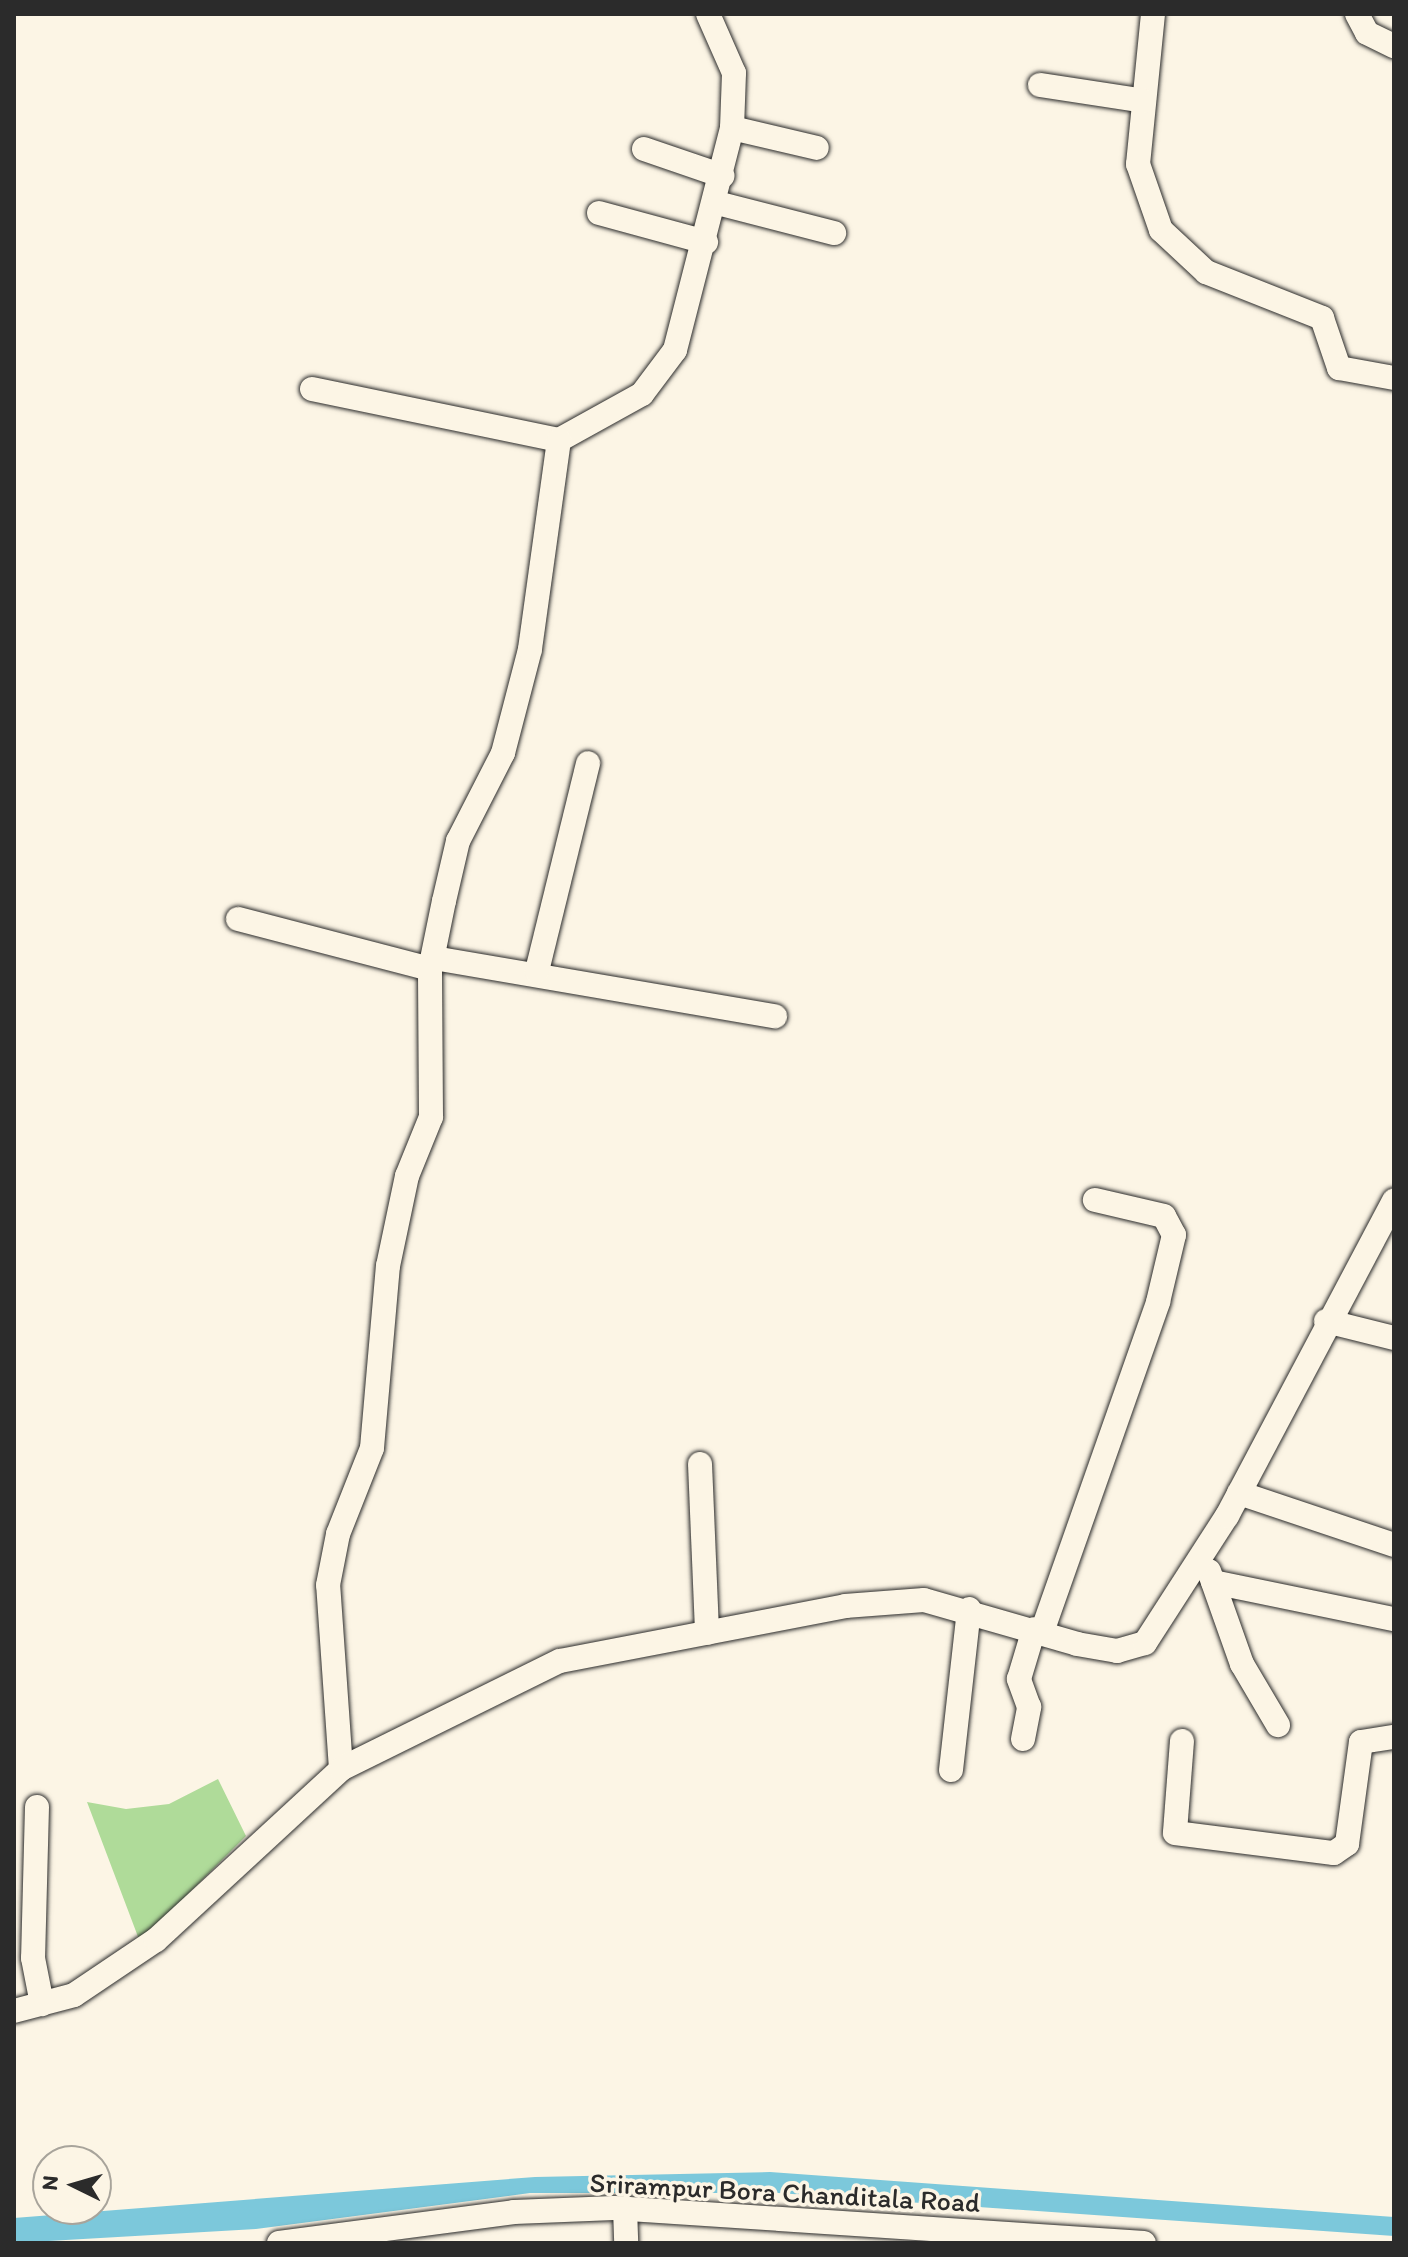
<!DOCTYPE html>
<html>
<head>
<meta charset="utf-8">
<style>
  body { margin:0 }
  #map { position:relative; width:1408px; height:2257px; overflow:hidden; background:#fcf5e5; font-family:Itim,sans-serif }
  div>[style] { position:absolute }
  .green>* { inset:0; background:#afdb99 }
  .water>* { inset:0; background:#7cc8db }
  .roads { filter:drop-shadow(0 0 2px #2b2b2b) drop-shadow(0 0 2px #2b2b2b) }
  .minor>* { height:24px; margin:-12px; padding:0 12px; transform-origin:12px; border-radius:12px; background:#fcf5e5 }
  span { translate:-50% -50%; white-space:nowrap; text-align:center; line-height:1.15; -webkit-text-stroke:7px #fcf5e5; paint-order:stroke }
  .street-label { font-size:28px; color:#2b2b2b }
  .frame { position:absolute; inset:0; border:16px solid #2b2b2b; pointer-events:none }
  .north { position:absolute; left:32px; top:2145px; width:80px; height:80px; box-sizing:border-box; background:#fcf5e5; border:2px solid #a8a49b; border-radius:50%; rotate:275deg; font-size:22px; font-weight:700; line-height:32px; text-align:center; color:#2b2b2b }
  .north::after { content:''; display:block; margin:auto; width:28px; height:36px; background:#2b2b2b; clip-path:polygon(50% 0,100% 100%,50% 72%,0 100%) }
</style>
</head>
<body>
<div id="map">
  <div class="green">
    <div style="clip-path:polygon(218px 1779px,246px 1836px,140px 1942px,87px 1802px,126px 1809px,169px 1804px)"></div>
  </div>
  <div class="water">
    <div style="clip-path:polygon(770px 2172px,1394px 2217px,1394px 2236px,778px 2193px,530px 2193px,256px 2229px,14px 2243px,14px 2218px,535px 2177px)"></div>
  </div>
  <div class="roads">
    <div class="minor">
      <div style="left:1153px;top:14px;width:151px;rotate:95.7deg"></div>
      <div style="left:1138px;top:164px;width:70px;rotate:70.8deg"></div>
      <div style="left:1161px;top:230px;width:62px;rotate:43deg"></div>
      <div style="left:1206px;top:272px;width:125px;rotate:21.6deg"></div>
      <div style="left:1322px;top:318px;width:53px;rotate:71.2deg"></div>
      <div style="left:1339px;top:368px;width:56px;rotate:10.3deg"></div>
      <div style="left:1357px;top:14px;width:21px;rotate:62deg"></div>
      <div style="left:1367px;top:33px;width:30px;rotate:26deg"></div>
      <div style="left:1040px;top:85px;width:105px;rotate:8.7deg"></div>
      <div style="left:732px;top:128px;width:87px;rotate:13.2deg"></div>
      <div style="left:644px;top:149px;width:83px;rotate:18.9deg"></div>
      <div style="left:717px;top:203px;width:121px;rotate:14.4deg"></div>
      <div style="left:599px;top:213px;width:111px;rotate:15.2deg"></div>
      <div style="left:312px;top:389px;width:252px;rotate:11.7deg"></div>
      <div style="left:559px;top:440px;width:95px;rotate:-29deg"></div>
      <div style="left:642px;top:394px;width:55px;rotate:-53.1deg"></div>
      <div style="left:675px;top:350px;width:229px;rotate:-75.6deg"></div>
      <div style="left:732px;top:128px;width:55px;rotate:-87.9deg"></div>
      <div style="left:734px;top:73px;width:64px;rotate:-113.8deg"></div>
      <div style="left:238px;top:919px;width:198px;rotate:14.6deg"></div>
      <div style="left:434px;top:958px;width:346px;rotate:9.7deg"></div>
      <div style="left:537px;top:971px;width:214px;rotate:-76.2deg"></div>
      <div style="left:1326px;top:1321px;width:70px;rotate:14deg"></div>
      <div style="left:700px;top:1464px;width:169px;rotate:87.6deg"></div>
      <div style="left:1239px;top:1493px;width:163px;rotate:18.5deg"></div>
      <div style="left:1209px;top:1571px;width:99px;rotate:70.5deg"></div>
      <div style="left:1242px;top:1664px;width:71px;rotate:59.5deg"></div>
      <div style="left:1213px;top:1582px;width:185px;rotate:11.6deg"></div>
      <div style="left:1042px;top:1632px;width:350px;rotate:-70.6deg"></div>
      <div style="left:1158px;top:1302px;width:69px;rotate:-76.6deg"></div>
      <div style="left:1174px;top:1235px;width:21px;rotate:-118deg"></div>
      <div style="left:1164px;top:1216px;width:71px;rotate:-166.9deg"></div>
      <div style="left:1023px;top:1739px;width:33px;rotate:-79deg"></div>
      <div style="left:1029px;top:1707px;width:30px;rotate:-110deg"></div>
      <div style="left:1019px;top:1679px;width:52px;rotate:-73.3deg"></div>
      <div style="left:1182px;top:1741px;width:92px;rotate:94.4deg"></div>
      <div style="left:1175px;top:1833px;width:160px;rotate:7.2deg"></div>
      <div style="left:1334px;top:1853px;width:16px;rotate:-35deg"></div>
      <div style="left:1347px;top:1844px;width:103px;rotate:-82.2deg"></div>
      <div style="left:1361px;top:1742px;width:33px;rotate:-9deg"></div>
      <div style="left:341px;top:1769px;width:184px;rotate:-94deg"></div>
      <div style="left:328px;top:1585px;width:52px;rotate:-78.9deg"></div>
      <div style="left:338px;top:1534px;width:92px;rotate:-68.4deg"></div>
      <div style="left:372px;top:1448px;width:183px;rotate:-85deg"></div>
      <div style="left:388px;top:1266px;width:92px;rotate:-78.1deg"></div>
      <div style="left:407px;top:1176px;width:64px;rotate:-67.9deg"></div>
      <div style="left:431px;top:1117px;width:148px;rotate:-90.4deg"></div>
      <div style="left:430px;top:969px;width:69px;rotate:-78.4deg"></div>
      <div style="left:444px;top:901px;width:62px;rotate:-76.9deg"></div>
      <div style="left:458px;top:841px;width:99px;rotate:-62.9deg"></div>
      <div style="left:503px;top:753px;width:107px;rotate:-75.4deg"></div>
      <div style="left:530px;top:649px;width:211px;rotate:-82.1deg"></div>
      <div style="left:951px;top:1770px;width:162px;rotate:-83.6deg"></div>
      <div style="left:37px;top:1807px;width:151px;rotate:91.5deg"></div>
      <div style="left:33px;top:1958px;width:47px;rotate:78.9deg"></div>
      <div style="left:14px;top:2011px;width:62px;rotate:-14.9deg"></div>
      <div style="left:74px;top:1995px;width:99px;rotate:-33.9deg"></div>
      <div style="left:156px;top:1940px;width:252px;rotate:-42.7deg"></div>
      <div style="left:341px;top:1769px;width:244px;rotate:-26.3deg"></div>
      <div style="left:560px;top:1661px;width:290px;rotate:-10.9deg"></div>
      <div style="left:845px;top:1606px;width:79px;rotate:-4.3deg"></div>
      <div style="left:924px;top:1600px;width:159px;rotate:16deg"></div>
      <div style="left:1077px;top:1644px;width:41px;rotate:9.9deg"></div>
      <div style="left:1117px;top:1651px;width:29px;rotate:-16deg"></div>
      <div style="left:1145px;top:1643px;width:151px;rotate:-57.2deg"></div>
      <div style="left:1227px;top:1516px;width:357px;rotate:-62.1deg"></div>
      <div style="left:625px;top:2208px;width:35px;rotate:88deg"></div>
      <div style="left:279px;top:2243px;width:237px;rotate:-7.5deg"></div>
      <div style="left:514px;top:2212px;width:100px;rotate:-2.3deg"></div>
      <div style="left:614px;top:2208px;width:531px;rotate:3.78deg"></div>
    </div>
  </div>
  <div class="street-label">
    <span style="left:785px;top:2192px;rotate:3deg">Srirampur Bora Chanditala Road</span>
  </div>
  <div class="frame"></div>
  <div class="north">N</div>
</div>
</body>
</html>
